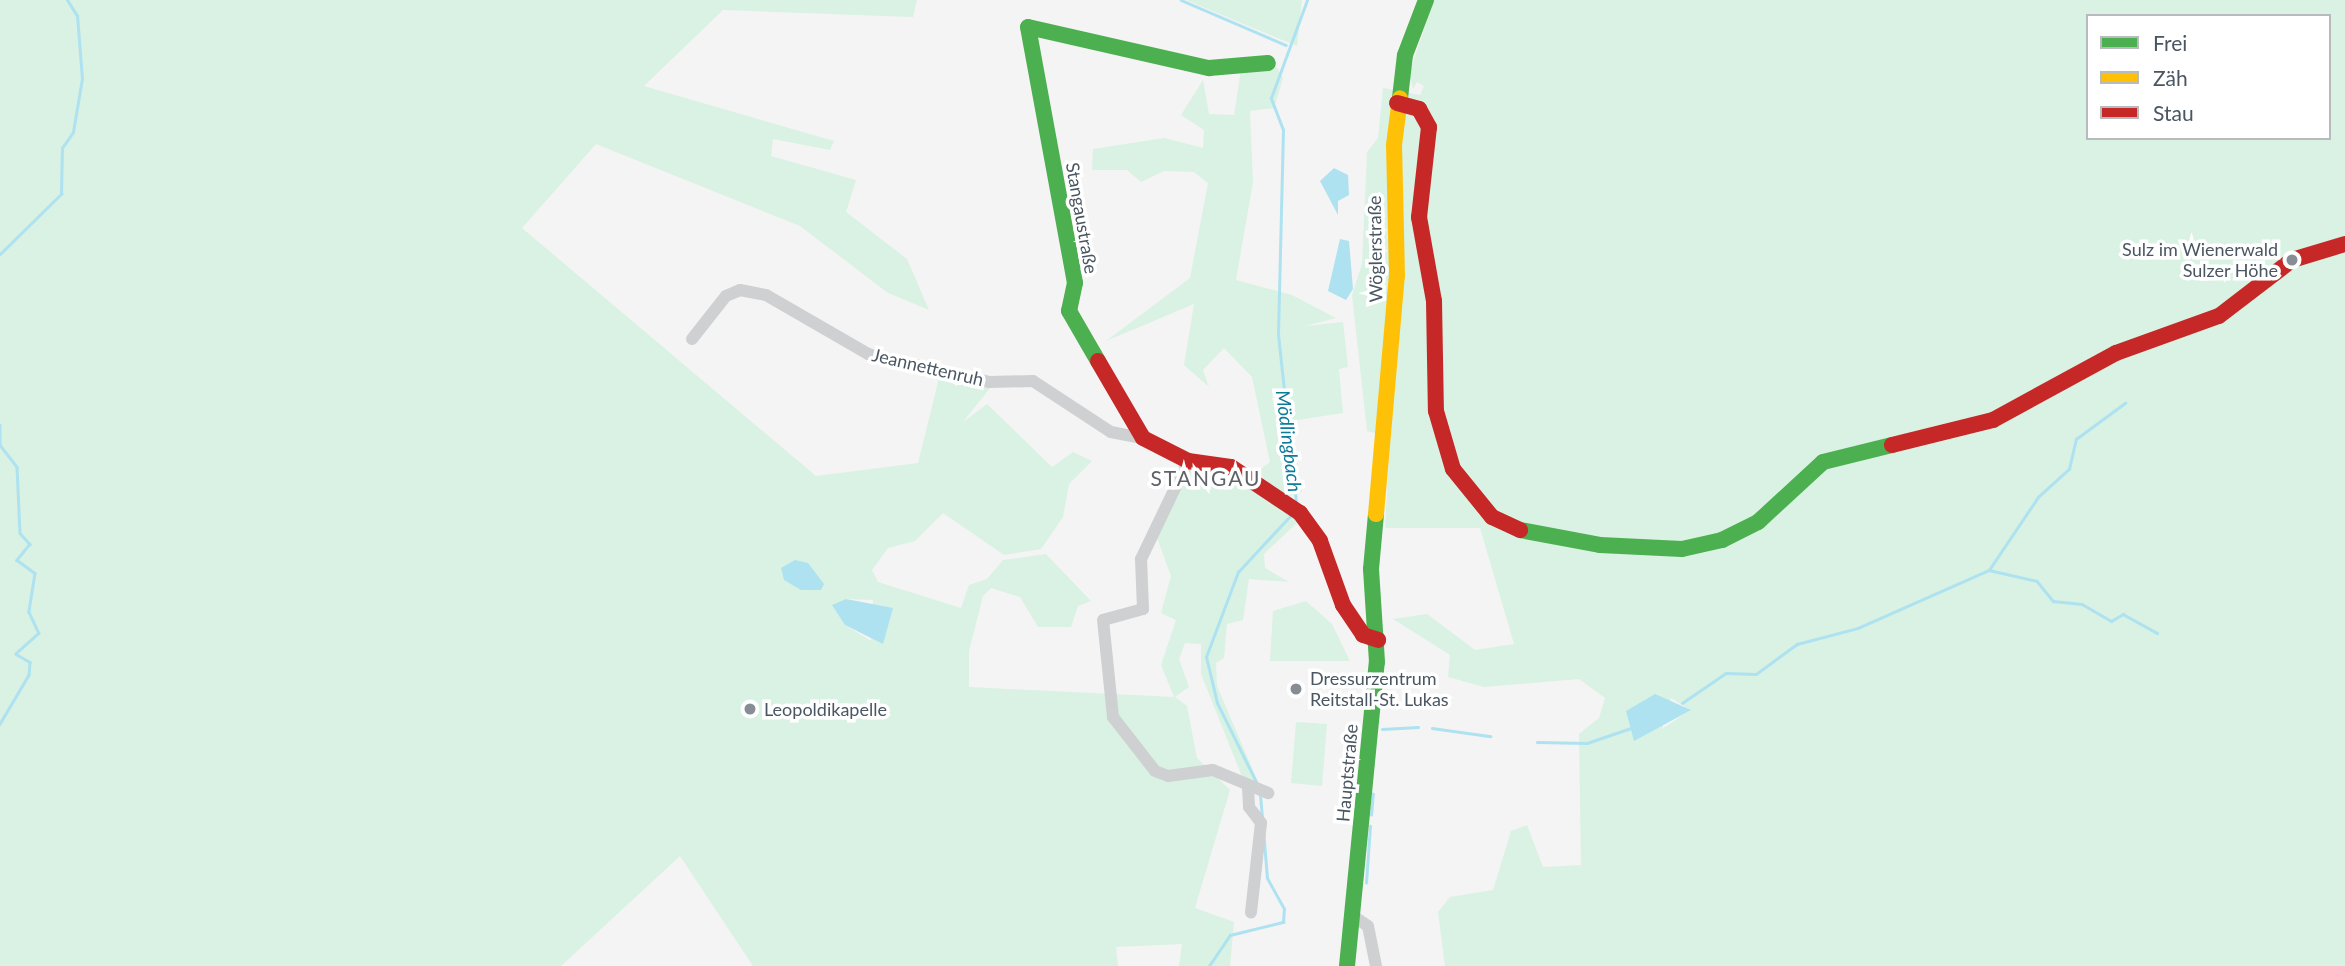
<!DOCTYPE html>
<html>
<head>
<meta charset="utf-8">
<style>
  body { margin:0 }
  #map { position:relative; width:2345px; height:966px; overflow:hidden; background:#f4f4f4; font-family:Lato,sans-serif }
  div>[style] { position:absolute }
  .green>* { inset:0; background:#d9f2e3 }
  .water>* { inset:0; background:#aee2f0 }
  .stream>* { height:2.5px; margin:-1.25px; padding:0 1.25px; transform-origin:1.25px; border-radius:1.25px; background:#aee2f0 }
  .street>* { height:12px; margin:-6px; padding:0 6px; transform-origin:6px; border-radius:6px; background:#ced0d2 }
  .fast>* { height:16px; margin:-8px; padding:0 8px; transform-origin:8px; border-radius:8px; background:#4caf50 }
  .slow>* { height:16px; margin:-8px; padding:0 8px; transform-origin:8px; border-radius:8px; background:#ffc107 }
  .jam>* { height:16px; margin:-8px; padding:0 8px; transform-origin:8px; border-radius:8px; background:#c62828 }
  .dots>* { width:19px; height:19px; translate:-50% -50%; box-sizing:border-box; border:4px solid #fff; border-radius:50% }
  span { translate:-50% -50%; white-space:nowrap; text-align:center; line-height:1.15; -webkit-text-stroke:7px #fff; paint-order:stroke }
  .street-label { font-size:18px; color:#4a5661 }
  .poi-label { font-size:18px; color:#4a5661 }
  .right { translate:-100% -50%; text-align:right }
  .left { translate:0 -50%; text-align:left }
  .water-label { font-size:19px; color:#0c7c9b; font-style:italic }
  .quarter-label { font-size:21px; color:#5f6368; letter-spacing:2px }
  .legend { position:absolute; left:2086px; top:14px; width:245px; height:126px; box-sizing:border-box; background:#fff; border:2px solid #b7bbc0; margin:0; padding:9px 12px; list-style:none; font-size:21px; color:#4a5661 }
  .legend li { display:flex; align-items:center; gap:14px; height:35px }
  .legend b { width:35px; border:2px solid #b7bbc0 }
</style>
</head>
<body>
<div id="map">
  <div class="green">
    <div style="clip-path:polygon(evenodd,0 0,917px 0,913px 17px,723px 10px,644px 86px,834px 141px,830px 150px,773px 139px,771px 156px,856px 180px,846px 212px,907px 259px,929px 310px,888px 293px,800px 226px,596px 144px,522px 228px,816px 476px,918px 463px,939px 378px,990px 388px,963px 422px,987px 404px,1052px 467px,1073px 452px,1092px 461px,1069px 484px,1063px 517px,1041px 549px,1004px 555px,943px 513px,915px 541px,888px 548px,872px 570px,878px 582px,961px 608px,969px 585px,987px 579px,1003px 560px,1046px 554px,1091px 601px,1078px 606px,1071px 627px,1038px 627px,1020px 597px,991px 588px,983px 596px,969px 651px,969px 687px,1174px 697px,1161px 665px,1176px 620px,1161px 613px,1171px 576px,1156px 535px,1191px 465px,1227px 472px,1299px 521px,1264px 554px,1265px 568px,1289px 582px,1249px 579px,1243px 620px,1227px 624px,1224px 658px,1216px 663px,1217px 686px,1258px 782px,1243px 779px,1201px 674px,1201px 644px,1185px 643px,1179px 659px,1189px 687px,1175px 697px,1187px 706px,1197px 758px,1230px 790px,1195px 908px,1234px 922px,1230px 966px,1179px 966px,1182px 944px,1116px 947px,1118px 966px,753px 966px,680px 856px,561px 966px,0 966px,0 0,846px 599px,873px 600px,871px 641px,845px 625px,846px 599px)"></div>
    <div style="clip-path:polygon(1186px 0,1302px 0,1297px 46px,1241px 23px)"></div>
    <div style="clip-path:polygon(evenodd,1434px 0,2345px 0,2345px 966px,1445px 966px,1438px 912px,1450px 897px,1493px 890px,1511px 831px,1527px 825px,1543px 867px,1581px 865px,1579px 734px,1599px 718px,1605px 698px,1579px 679px,1484px 687px,1448px 677px,1450px 655px,1393px 619px,1427px 614px,1475px 650px,1514px 644px,1480px 528px,1385px 528px,1390px 437px,1367px 431px,1352px 295px,1362px 264px,1367px 152px,1378px 138px,1383px 88px,1420px 95px,1424px 86px,1417px 82px,1413px 89px,1409px 74px,1434px 0,2088px 16px,2329px 16px,2329px 138px,2088px 138px,2088px 16px,1434px 0,1671px 698px,1690px 710px,1662px 729px,1671px 698px)"></div>
    <div style="clip-path:polygon(1276px 66px,1283px 78px,1274px 108px,1250px 111px,1253px 182px,1236px 280px,1292px 295px,1336px 318px,1305px 326px,1343px 322px,1348px 367px,1339px 369px,1343px 413px,1291px 421px,1302px 492px,1287px 497px,1256px 472px,1270px 462px,1252px 377px,1224px 348px,1203px 370px,1209px 387px,1184px 365px,1194px 304px,1106px 341px,1190px 278px,1208px 183px,1194px 172px,1164px 171px,1141px 182px,1127px 170px,1092px 170px,1093px 149px,1164px 138px,1203px 148px,1204px 130px,1181px 115px,1203px 80px,1209px 114px,1234px 115px,1241px 70px)"></div>
    <div style="clip-path:polygon(1306px 601px,1332px 624px,1350px 661px,1270px 661px,1273px 611px)"></div>
    <div style="clip-path:polygon(1296px 722px,1327px 724px,1322px 786px,1291px 783px)"></div>
  </div>
  <div class="water">
    <div style="clip-path:polygon(1334px 168px,1348px 175px,1349px 195px,1338px 201px,1338px 215px,1320px 181px)"></div>
    <div style="clip-path:polygon(1340px 239px,1349px 241px,1353px 289px,1346px 300px,1328px 291px)"></div>
    <div style="clip-path:polygon(795px 560px,808px 563px,824px 584px,821px 590px,801px 590px,784px 580px,781px 568px)"></div>
    <div style="clip-path:polygon(846px 599px,893px 608px,883px 644px,845px 625px,832px 605px)"></div>
    <div style="clip-path:polygon(1655px 694px,1691px 710px,1634px 741px,1626px 711px)"></div>
  </div>
  <div class="stream">
    <div style="left:1181px;top:0;width:114px;rotate:23.2deg"></div>
    <div style="left:0;top:254px;width:86px;rotate:-44.5deg"></div>
    <div style="left:61px;top:194px;width:46px;rotate:-88.8deg"></div>
    <div style="left:62px;top:148px;width:19px;rotate:-55deg"></div>
    <div style="left:73px;top:132px;width:54px;rotate:-80.4deg"></div>
    <div style="left:82px;top:79px;width:63px;rotate:-94.5deg"></div>
    <div style="left:77px;top:16px;width:19px;rotate:-122deg"></div>
    <div style="left:0;top:425px;width:20px;rotate:90deg"></div>
    <div style="left:0;top:445px;width:28px;rotate:52deg"></div>
    <div style="left:17px;top:467px;width:66px;rotate:87.4deg"></div>
    <div style="left:20px;top:533px;width:15px;rotate:48deg"></div>
    <div style="left:30px;top:544px;width:21px;rotate:129deg"></div>
    <div style="left:17px;top:560px;width:22px;rotate:36deg"></div>
    <div style="left:35px;top:573px;width:39px;rotate:99deg"></div>
    <div style="left:29px;top:612px;width:23px;rotate:65deg"></div>
    <div style="left:39px;top:633px;width:31px;rotate:138deg"></div>
    <div style="left:16px;top:654px;width:16px;rotate:30deg"></div>
    <div style="left:30px;top:662px;width:13px;rotate:94deg"></div>
    <div style="left:29px;top:675px;width:57px;rotate:120.6deg"></div>
    <div style="left:1296px;top:503px;width:170px;rotate:-96.1deg"></div>
    <div style="left:1278px;top:334px;width:204px;rotate:-88.6deg"></div>
    <div style="left:1283px;top:130px;width:34px;rotate:-111deg"></div>
    <div style="left:1271px;top:98px;width:104px;rotate:-69.8deg"></div>
    <div style="left:1989px;top:570px;width:49px;rotate:12.9deg"></div>
    <div style="left:2037px;top:581px;width:26px;rotate:51deg"></div>
    <div style="left:2053px;top:601px;width:29px;rotate:6deg"></div>
    <div style="left:2082px;top:604px;width:34px;rotate:30deg"></div>
    <div style="left:2111px;top:621px;width:14px;rotate:-30deg"></div>
    <div style="left:2123px;top:614px;width:39px;rotate:29deg"></div>
    <div style="left:1682px;top:703px;width:53px;rotate:-34.3deg"></div>
    <div style="left:1726px;top:673px;width:30px;rotate:2deg"></div>
    <div style="left:1756px;top:674px;width:51px;rotate:-36.2deg"></div>
    <div style="left:1797px;top:644px;width:63px;rotate:-14.7deg"></div>
    <div style="left:1858px;top:628px;width:143px;rotate:-23.9deg"></div>
    <div style="left:1989px;top:570px;width:88px;rotate:-56.1deg"></div>
    <div style="left:2038px;top:497px;width:42px;rotate:-42.1deg"></div>
    <div style="left:2069px;top:469px;width:31px;rotate:-77deg"></div>
    <div style="left:2076px;top:439px;width:61px;rotate:-36.3deg"></div>
    <div style="left:1432px;top:728px;width:59px;rotate:7.9deg"></div>
    <div style="left:1382px;top:729px;width:36px;rotate:-3deg"></div>
    <div style="left:1537px;top:742px;width:50px;rotate:1.1deg"></div>
    <div style="left:1587px;top:743px;width:46px;rotate:-18.8deg"></div>
    <div style="left:1256px;top:782px;width:88px;rotate:-116.3deg"></div>
    <div style="left:1217px;top:703px;width:47px;rotate:-103.4deg"></div>
    <div style="left:1206px;top:657px;width:91px;rotate:-69.4deg"></div>
    <div style="left:1238px;top:572px;width:78px;rotate:-47.1deg"></div>
    <div style="left:1371px;top:815px;width:21px;rotate:-85deg"></div>
    <div style="left:1366px;top:883px;width:57px;rotate:-86deg"></div>
    <div style="left:1209px;top:966px;width:37px;rotate:-56deg"></div>
    <div style="left:1230px;top:935px;width:55px;rotate:-13.8deg"></div>
    <div style="left:1283px;top:922px;width:13px;rotate:-86deg"></div>
    <div style="left:1284px;top:909px;width:35px;rotate:-119deg"></div>
    <div style="left:1267px;top:878px;width:83px;rotate:-94.8deg"></div>
  </div>
  <div class="street">
    <div style="left:692px;top:339px;width:55px;rotate:-51.7deg"></div>
    <div style="left:726px;top:296px;width:15px;rotate:-23deg"></div>
    <div style="left:740px;top:290px;width:26px;rotate:11deg"></div>
    <div style="left:766px;top:295px;width:118px;rotate:30deg"></div>
    <div style="left:868px;top:354px;width:124px;rotate:13deg"></div>
    <div style="left:989px;top:382px;width:44px;rotate:-1.3deg"></div>
    <div style="left:1033px;top:381px;width:93px;rotate:33.2deg"></div>
    <div style="left:1111px;top:432px;width:33px;rotate:11deg"></div>
    <div style="left:1188px;top:461px;width:109px;rotate:115.6deg"></div>
    <div style="left:1141px;top:559px;width:50px;rotate:87.7deg"></div>
    <div style="left:1143px;top:609px;width:41px;rotate:164.6deg"></div>
    <div style="left:1103px;top:620px;width:98px;rotate:84.1deg"></div>
    <div style="left:1113px;top:717px;width:68px;rotate:52.1deg"></div>
    <div style="left:1155px;top:771px;width:14px;rotate:21deg"></div>
    <div style="left:1168px;top:776px;width:45px;rotate:-7.6deg"></div>
    <div style="left:1213px;top:770px;width:60px;rotate:22.7deg"></div>
    <div style="left:1248px;top:787px;width:20px;rotate:87deg"></div>
    <div style="left:1249px;top:807px;width:20px;rotate:53deg"></div>
    <div style="left:1261px;top:823px;width:90px;rotate:96.4deg"></div>
    <div style="left:1353px;top:916px;width:18px;rotate:34deg"></div>
    <div style="left:1368px;top:926px;width:41px;rotate:78.7deg"></div>
  </div>
  <div class="fast">
    <div style="left:1400px;top:98px;width:43px;rotate:-83.4deg"></div>
    <div style="left:1405px;top:55px;width:59px;rotate:-69.1deg"></div>
    <div style="left:1098px;top:361px;width:58px;rotate:-120.1deg"></div>
    <div style="left:1069px;top:311px;width:29px;rotate:-78deg"></div>
    <div style="left:1075px;top:283px;width:260px;rotate:-100.4deg"></div>
    <div style="left:1028px;top:27px;width:186px;rotate:12.8deg"></div>
    <div style="left:1209px;top:68px;width:59px;rotate:-4.8deg"></div>
    <div style="left:1520px;top:530px;width:81px;rotate:10.6deg"></div>
    <div style="left:1600px;top:545px;width:82px;rotate:2.8deg"></div>
    <div style="left:1682px;top:549px;width:41px;rotate:-12.7deg"></div>
    <div style="left:1722px;top:540px;width:40px;rotate:-26.6deg"></div>
    <div style="left:1758px;top:522px;width:88px;rotate:-42.7deg"></div>
    <div style="left:1823px;top:462px;width:71px;rotate:-13.8deg"></div>
    <div style="left:1347px;top:966px;width:305px;rotate:-84.4deg"></div>
    <div style="left:1377px;top:662px;width:93px;rotate:-93.7deg"></div>
    <div style="left:1371px;top:569px;width:55px;rotate:-84.8deg"></div>
  </div>
  <div class="slow">
    <div style="left:1376px;top:514px;width:239px;rotate:-85deg"></div>
    <div style="left:1397px;top:276px;width:131px;rotate:-91.3deg"></div>
    <div style="left:1394px;top:145px;width:47px;rotate:-82.7deg"></div>
  </div>
  <div class="jam">
    <div style="left:1397px;top:103px;width:23px;rotate:15deg"></div>
    <div style="left:1419px;top:109px;width:21px;rotate:61deg"></div>
    <div style="left:1429px;top:127px;width:91px;rotate:96.3deg"></div>
    <div style="left:1419px;top:217px;width:85px;rotate:79.9deg"></div>
    <div style="left:1434px;top:301px;width:110px;rotate:89deg"></div>
    <div style="left:1436px;top:411px;width:60px;rotate:73.7deg"></div>
    <div style="left:1453px;top:469px;width:62px;rotate:50.9deg"></div>
    <div style="left:1492px;top:517px;width:31px;rotate:25deg"></div>
    <div style="left:1098px;top:361px;width:89px;rotate:59.7deg"></div>
    <div style="left:1143px;top:438px;width:51px;rotate:27.1deg"></div>
    <div style="left:1188px;top:461px;width:43px;rotate:7.9deg"></div>
    <div style="left:1231px;top:467px;width:83px;rotate:33.7deg"></div>
    <div style="left:1300px;top:513px;width:34px;rotate:54deg"></div>
    <div style="left:1320px;top:541px;width:68px;rotate:70.2deg"></div>
    <div style="left:1343px;top:605px;width:36px;rotate:56deg"></div>
    <div style="left:1363px;top:635px;width:16px;rotate:18deg"></div>
    <div style="left:1892px;top:445px;width:104px;rotate:-13.9deg"></div>
    <div style="left:1993px;top:420px;width:140px;rotate:-28.6deg"></div>
    <div style="left:2116px;top:353px;width:109px;rotate:-19.8deg"></div>
    <div style="left:2219px;top:316px;width:92px;rotate:-37.5deg"></div>
    <div style="left:2292px;top:260px;width:55px;rotate:-16.8deg"></div>
  </div>
  <div class="dots">
    <div style="left:2292px;top:260px;background:#868d94"></div>
    <div style="left:1296px;top:689px;background:#868d94"></div>
    <div style="left:750px;top:709px;background:#868d94"></div>
  </div>
  <div class="street-label">
    <span style="left:1082px;top:218px;rotate:80deg">Stangaustraße</span>
    <span style="left:1375px;top:249px;rotate:-91deg">Wöglerstraße</span>
    <span style="left:928px;top:367px;rotate:13deg">Jeannettenruh</span>
    <span style="left:1347px;top:773px;rotate:-85deg">Hauptstraße</span>
  </div>
  <div class="poi-label">
    <span class="right" style="left:2278px;top:260px">Sulz im Wienerwald<br>Sulzer Höhe</span>
    <span class="left" style="left:1310px;top:689px">Dressurzentrum<br>Reitstall-St. Lukas</span>
    <span class="left" style="left:764px;top:709px">Leopoldikapelle</span>
  </div>
  <div class="water-label">
    <span style="left:1289px;top:441px;rotate:83deg">Mödlingbach</span>
  </div>
  <div class="quarter-label">
    <span style="left:1206px;top:478px">STANGAU</span>
  </div>
  <ul class="legend">
  <li><b style="height:9px;background:#4caf50"></b>Frei</li>
  <li><b style="height:9px;background:#ffc107"></b>Zäh</li>
  <li><b style="height:9px;background:#c62828"></b>Stau</li>
  </ul>
</div>
</body>
</html>
